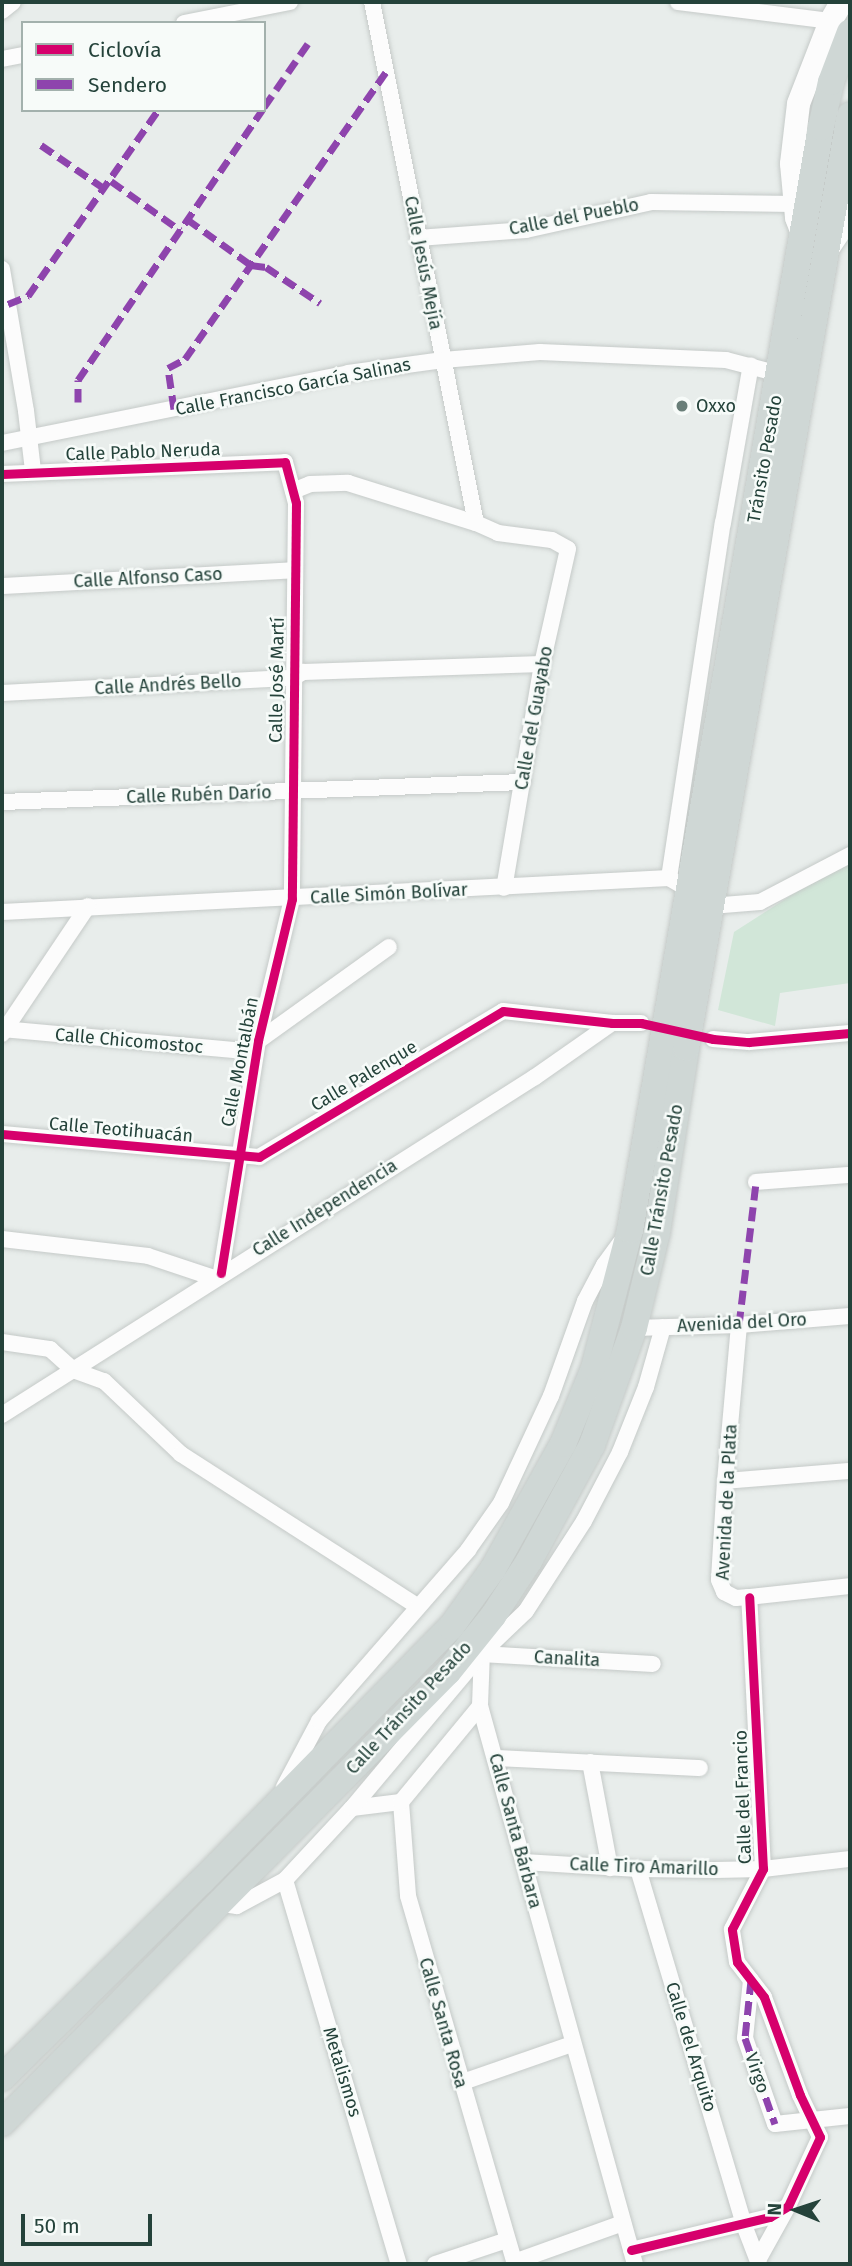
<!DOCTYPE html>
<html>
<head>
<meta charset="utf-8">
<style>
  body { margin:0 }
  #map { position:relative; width:852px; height:2266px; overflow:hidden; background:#e8edeb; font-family:"Fira Sans",sans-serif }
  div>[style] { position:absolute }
  .green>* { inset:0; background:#d1e6d8 }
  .roads { filter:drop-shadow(0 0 2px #c5cac8) drop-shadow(0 0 2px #c5cac8) }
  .street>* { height:16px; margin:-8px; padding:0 8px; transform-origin:8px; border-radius:8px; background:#fcfcfc }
  .secondary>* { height:23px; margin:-11.5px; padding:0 11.5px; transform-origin:11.5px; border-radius:11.5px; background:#fcfcfc }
  .primary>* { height:26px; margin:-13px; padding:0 13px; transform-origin:13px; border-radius:13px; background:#cfd7d5 }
  .quiet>* { height:7px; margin-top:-3.5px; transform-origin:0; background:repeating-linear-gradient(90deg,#8e44ad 0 14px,transparent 0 21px) }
  .cycleway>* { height:9px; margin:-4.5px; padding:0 4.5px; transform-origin:4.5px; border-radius:4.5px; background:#d6006c }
  .dots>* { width:19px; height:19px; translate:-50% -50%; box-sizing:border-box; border:4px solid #f7fbf9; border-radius:50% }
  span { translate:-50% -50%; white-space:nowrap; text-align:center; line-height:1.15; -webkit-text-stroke:5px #f7fbf9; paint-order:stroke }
  .street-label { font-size:18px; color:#24423a }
  .poi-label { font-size:18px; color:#24423a }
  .left { translate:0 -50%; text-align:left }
  .frame { position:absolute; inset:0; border:4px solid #24423a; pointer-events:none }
  .legend { position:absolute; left:21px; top:21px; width:245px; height:91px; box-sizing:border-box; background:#f7fbf9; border:2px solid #a3b1ad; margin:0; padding:9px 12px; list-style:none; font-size:21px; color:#24423a }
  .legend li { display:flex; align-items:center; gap:14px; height:35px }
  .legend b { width:35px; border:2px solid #a3b1ad }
  .north { position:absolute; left:761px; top:2175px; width:70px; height:70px; -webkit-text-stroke:5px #f7fbf9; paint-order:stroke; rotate:272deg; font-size:19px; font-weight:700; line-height:28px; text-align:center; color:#24423a }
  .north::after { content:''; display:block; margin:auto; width:24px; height:32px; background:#24423a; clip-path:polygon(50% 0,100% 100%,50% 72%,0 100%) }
  .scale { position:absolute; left:21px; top:2214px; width:131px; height:32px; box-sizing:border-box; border:4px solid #24423a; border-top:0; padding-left:9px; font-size:21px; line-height:24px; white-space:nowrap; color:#24423a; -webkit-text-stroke:5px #f7fbf9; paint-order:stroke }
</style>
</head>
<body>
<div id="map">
  <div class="green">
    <div style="clip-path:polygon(850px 863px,850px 983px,780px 993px,775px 1026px,718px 1010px,734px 932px,793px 894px)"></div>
  </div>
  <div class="roads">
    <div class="street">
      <div style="left:372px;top:2px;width:531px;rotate:78.71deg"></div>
      <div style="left:678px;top:2px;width:153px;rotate:7.1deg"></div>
      <div style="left:2px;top:11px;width:14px;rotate:-39deg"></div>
      <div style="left:184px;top:23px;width:108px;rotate:-11.2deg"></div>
      <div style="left:2px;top:59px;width:21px;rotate:-11deg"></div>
      <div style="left:418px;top:238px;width:108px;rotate:-4.2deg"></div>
      <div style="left:526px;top:230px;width:128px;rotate:-12.6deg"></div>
      <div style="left:651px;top:202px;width:143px;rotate:0.8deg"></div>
      <div style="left:2px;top:269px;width:144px;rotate:80.4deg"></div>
      <div style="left:26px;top:411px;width:60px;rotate:83.3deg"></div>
      <div style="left:2px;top:443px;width:353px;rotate:-11.4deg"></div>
      <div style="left:348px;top:373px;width:96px;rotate:-7.8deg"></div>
      <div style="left:443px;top:360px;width:97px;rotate:-4.7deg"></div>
      <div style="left:540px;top:352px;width:186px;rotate:2.5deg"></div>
      <div style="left:726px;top:360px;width:55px;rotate:14.8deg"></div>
      <div style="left:2px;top:474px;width:283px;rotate:-2.4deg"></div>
      <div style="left:285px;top:462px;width:42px;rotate:75deg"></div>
      <div style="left:296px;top:503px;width:396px;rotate:90.6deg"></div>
      <div style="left:292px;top:899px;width:146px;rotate:103.5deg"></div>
      <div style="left:258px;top:1041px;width:235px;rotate:99.1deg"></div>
      <div style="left:293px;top:491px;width:18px;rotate:-22deg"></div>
      <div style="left:310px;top:484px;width:38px;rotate:-2deg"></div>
      <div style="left:348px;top:483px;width:134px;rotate:17.4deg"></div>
      <div style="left:476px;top:523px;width:24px;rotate:24deg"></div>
      <div style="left:498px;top:533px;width:54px;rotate:7.4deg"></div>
      <div style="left:552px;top:540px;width:18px;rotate:29deg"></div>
      <div style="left:568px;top:549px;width:118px;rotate:102.7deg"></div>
      <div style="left:542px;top:664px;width:227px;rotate:99.6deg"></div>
      <div style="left:2px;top:586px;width:293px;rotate:-3.1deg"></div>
      <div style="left:2px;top:693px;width:291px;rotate:-3deg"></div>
      <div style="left:293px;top:678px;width:12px;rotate:-31deg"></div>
      <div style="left:303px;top:672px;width:239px;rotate:-1.9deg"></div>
      <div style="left:2px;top:802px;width:521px;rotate:-2.2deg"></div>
      <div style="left:669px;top:878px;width:359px;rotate:-81.4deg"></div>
      <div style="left:723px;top:523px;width:160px;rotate:-80deg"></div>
      <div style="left:711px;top:906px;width:49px;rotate:-4.7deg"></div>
      <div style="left:760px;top:902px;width:102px;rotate:-27.6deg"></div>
      <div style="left:2px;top:912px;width:668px;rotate:-2.92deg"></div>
      <div style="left:669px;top:878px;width:24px;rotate:30deg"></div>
      <div style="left:2px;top:1029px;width:255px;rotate:5.2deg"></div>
      <div style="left:2px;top:1034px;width:154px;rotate:-56.1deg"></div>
      <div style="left:713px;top:1039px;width:36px;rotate:5deg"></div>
      <div style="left:749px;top:1042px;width:101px;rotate:-5.1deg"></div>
      <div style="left:258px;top:1041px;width:161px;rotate:-35.7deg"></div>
      <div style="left:2px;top:1134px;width:258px;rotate:5.1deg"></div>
      <div style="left:259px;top:1157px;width:284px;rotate:-30.9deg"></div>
      <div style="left:503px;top:1011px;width:110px;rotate:6.3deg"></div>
      <div style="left:612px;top:1023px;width:29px"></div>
      <div style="left:756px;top:1182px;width:94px;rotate:-4.3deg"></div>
      <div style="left:2px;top:1239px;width:147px;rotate:6.6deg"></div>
      <div style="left:148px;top:1256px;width:70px;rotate:18.4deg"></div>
      <div style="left:739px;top:1325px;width:157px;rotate:95.1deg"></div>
      <div style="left:725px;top:1481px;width:99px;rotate:93.5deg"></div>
      <div style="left:719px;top:1580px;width:13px;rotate:67deg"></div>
      <div style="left:724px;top:1592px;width:13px;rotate:27deg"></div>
      <div style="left:736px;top:1598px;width:13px;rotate:-4deg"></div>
      <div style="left:749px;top:1597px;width:102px;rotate:-6.2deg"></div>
      <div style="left:634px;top:1328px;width:105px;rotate:-1.6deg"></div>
      <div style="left:739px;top:1325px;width:111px;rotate:-4.6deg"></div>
      <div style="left:2px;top:1342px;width:49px;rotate:8.3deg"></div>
      <div style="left:50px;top:1349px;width:31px;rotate:42deg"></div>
      <div style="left:73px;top:1370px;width:33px;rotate:20deg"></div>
      <div style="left:104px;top:1381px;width:106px;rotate:43.5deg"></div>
      <div style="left:181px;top:1454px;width:282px;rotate:32.8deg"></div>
      <div style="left:2px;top:1415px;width:631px;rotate:-32.38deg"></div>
      <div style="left:535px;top:1077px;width:94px;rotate:-35deg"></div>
      <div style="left:725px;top:1481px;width:125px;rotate:-4.6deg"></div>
      <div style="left:482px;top:1651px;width:55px;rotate:92.1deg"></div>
      <div style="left:480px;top:1706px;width:579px;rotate:74.48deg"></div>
      <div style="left:481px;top:1654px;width:172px;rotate:3.3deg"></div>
      <div style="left:495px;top:1758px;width:205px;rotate:2.8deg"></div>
      <div style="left:590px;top:1762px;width:108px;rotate:79.3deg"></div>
      <div style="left:284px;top:1787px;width:75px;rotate:-62.1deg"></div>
      <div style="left:319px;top:1721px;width:227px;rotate:-48.9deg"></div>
      <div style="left:468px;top:1550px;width:57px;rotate:-54.9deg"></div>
      <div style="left:501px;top:1503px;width:118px;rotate:-65deg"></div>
      <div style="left:551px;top:1396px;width:101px;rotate:-70.3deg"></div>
      <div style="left:585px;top:1301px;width:41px;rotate:-62.2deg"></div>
      <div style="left:604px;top:1265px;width:27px;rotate:-54deg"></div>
      <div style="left:401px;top:1802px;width:94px;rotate:85.7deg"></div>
      <div style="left:408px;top:1896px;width:383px;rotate:73.8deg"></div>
      <div style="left:352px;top:1808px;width:49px;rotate:-7deg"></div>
      <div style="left:401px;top:1802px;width:124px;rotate:-50.5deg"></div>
      <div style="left:524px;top:1862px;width:114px;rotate:3.5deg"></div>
      <div style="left:638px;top:1869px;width:77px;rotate:0.7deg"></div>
      <div style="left:715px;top:1870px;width:48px;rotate:-1.2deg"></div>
      <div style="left:763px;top:1869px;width:88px;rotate:-6.6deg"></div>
      <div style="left:638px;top:1869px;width:371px;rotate:73.4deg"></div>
      <div style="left:744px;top:2225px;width:42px;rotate:69deg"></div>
      <div style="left:285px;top:1880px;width:401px;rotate:73.5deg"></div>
      <div style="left:217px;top:1903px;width:20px;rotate:9deg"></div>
      <div style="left:237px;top:1906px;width:55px;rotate:-28.4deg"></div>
      <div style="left:285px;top:1880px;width:98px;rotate:-47.1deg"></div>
      <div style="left:352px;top:1808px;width:201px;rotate:-50deg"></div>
      <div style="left:481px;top:1654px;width:62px;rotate:-43.7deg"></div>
      <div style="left:526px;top:1611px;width:107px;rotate:-57.2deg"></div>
      <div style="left:584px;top:1521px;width:78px;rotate:-62.4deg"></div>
      <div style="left:620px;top:1452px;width:70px;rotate:-68.2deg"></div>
      <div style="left:646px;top:1387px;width:62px;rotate:-74.2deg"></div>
      <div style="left:751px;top:1980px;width:58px;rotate:95.9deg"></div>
      <div style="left:745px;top:2038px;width:91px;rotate:70.8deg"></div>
      <div style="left:775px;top:2124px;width:75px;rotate:-6.1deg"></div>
      <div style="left:460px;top:2083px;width:119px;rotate:-19.2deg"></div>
      <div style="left:631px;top:2250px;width:143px;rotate:-13.4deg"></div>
      <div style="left:770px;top:2217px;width:21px;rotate:-31deg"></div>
      <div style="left:788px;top:2206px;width:76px;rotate:-65.1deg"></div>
      <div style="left:820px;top:2137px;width:47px;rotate:-115.5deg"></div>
      <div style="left:800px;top:2095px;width:104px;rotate:-110.2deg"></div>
      <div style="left:764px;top:1997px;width:44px;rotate:-127.6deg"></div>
      <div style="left:737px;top:1962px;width:33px;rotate:-99deg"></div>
      <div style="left:732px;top:1929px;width:68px;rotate:-62.7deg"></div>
      <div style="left:763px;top:1869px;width:272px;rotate:-92.9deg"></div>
      <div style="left:758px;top:2260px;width:60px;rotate:-60.9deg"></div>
      <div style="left:514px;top:2262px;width:116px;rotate:-19.7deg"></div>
      <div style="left:435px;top:2264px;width:76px;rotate:-18.4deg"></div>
    </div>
    <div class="secondary">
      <div style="left:802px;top:233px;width:17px;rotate:-111deg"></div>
      <div style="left:796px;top:217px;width:54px;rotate:-95.3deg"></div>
      <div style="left:791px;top:163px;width:60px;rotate:-83.3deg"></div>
      <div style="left:798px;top:103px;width:88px;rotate:-68.7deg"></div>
      <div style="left:830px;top:21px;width:22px;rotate:-60deg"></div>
      <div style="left:828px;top:247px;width:34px;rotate:-56deg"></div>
      <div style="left:847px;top:219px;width:13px;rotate:-77deg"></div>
    </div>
    <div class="primary">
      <div style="left:2px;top:2078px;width:281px;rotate:-44.6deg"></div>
      <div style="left:202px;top:1881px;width:356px;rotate:-45.6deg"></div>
      <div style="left:451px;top:1627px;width:72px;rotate:-54.1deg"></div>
      <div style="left:493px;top:1569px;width:143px;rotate:-60.8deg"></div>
      <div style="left:563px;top:1444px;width:82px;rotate:-67.8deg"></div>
      <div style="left:594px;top:1368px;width:143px;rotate:-75.4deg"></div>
      <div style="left:630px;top:1230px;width:1119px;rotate:-80.18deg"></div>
      <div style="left:821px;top:127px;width:46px;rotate:-77.5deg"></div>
      <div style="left:831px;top:82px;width:53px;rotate:-69.2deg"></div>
      <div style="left:2px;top:2123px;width:634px;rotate:-45.32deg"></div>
      <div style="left:448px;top:1672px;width:72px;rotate:-51.2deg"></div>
      <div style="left:493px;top:1616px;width:66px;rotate:-56.8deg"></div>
      <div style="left:529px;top:1561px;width:132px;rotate:-61.5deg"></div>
      <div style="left:592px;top:1445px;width:124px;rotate:-70.3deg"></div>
      <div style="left:634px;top:1328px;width:99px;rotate:-76.5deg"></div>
      <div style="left:657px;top:1232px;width:186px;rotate:-81deg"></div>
      <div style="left:686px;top:1048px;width:947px;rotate:-80.03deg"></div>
    </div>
  </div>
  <div class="quiet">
    <div style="left:264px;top:107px;width:79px;rotate:-55.3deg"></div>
    <div style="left:41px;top:145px;width:78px;rotate:34.5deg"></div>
    <div style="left:111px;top:181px;width:85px;rotate:35.4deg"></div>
    <div style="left:187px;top:219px;width:79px;rotate:35.7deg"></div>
    <div style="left:251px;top:265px;width:15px;rotate:8deg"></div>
    <div style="left:266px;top:267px;width:65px;rotate:33.7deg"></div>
    <div style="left:8px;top:304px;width:22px;rotate:-22deg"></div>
    <div style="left:28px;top:296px;width:227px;rotate:-55deg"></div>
    <div style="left:78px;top:402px;width:22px;rotate:-90deg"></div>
    <div style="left:78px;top:380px;width:327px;rotate:-55.7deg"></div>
    <div style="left:174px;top:409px;width:41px;rotate:-98.3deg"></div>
    <div style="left:168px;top:368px;width:19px;rotate:-28deg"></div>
    <div style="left:185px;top:359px;width:350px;rotate:-55deg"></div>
    <div style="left:739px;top:1325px;width:144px;rotate:-83.2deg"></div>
    <div style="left:751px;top:1980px;width:58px;rotate:95.9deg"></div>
    <div style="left:745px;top:2038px;width:91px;rotate:70.8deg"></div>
  </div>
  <div class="cycleway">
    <div style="left:2px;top:474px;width:283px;rotate:-2.4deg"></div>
    <div style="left:285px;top:462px;width:42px;rotate:75deg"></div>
    <div style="left:296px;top:503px;width:396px;rotate:90.6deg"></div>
    <div style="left:292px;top:899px;width:146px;rotate:103.5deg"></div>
    <div style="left:258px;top:1041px;width:235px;rotate:99.1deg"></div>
    <div style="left:2px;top:1134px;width:258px;rotate:5.1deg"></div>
    <div style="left:259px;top:1157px;width:284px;rotate:-30.9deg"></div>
    <div style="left:503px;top:1011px;width:110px;rotate:6.3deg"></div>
    <div style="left:612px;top:1023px;width:29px"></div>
    <div style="left:641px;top:1023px;width:74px;rotate:12.5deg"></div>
    <div style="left:713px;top:1039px;width:36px;rotate:5deg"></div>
    <div style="left:749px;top:1042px;width:101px;rotate:-5.1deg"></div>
    <div style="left:631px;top:2250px;width:143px;rotate:-13.4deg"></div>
    <div style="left:770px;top:2217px;width:21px;rotate:-31deg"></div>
    <div style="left:788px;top:2206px;width:76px;rotate:-65.1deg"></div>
    <div style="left:820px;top:2137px;width:47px;rotate:-115.5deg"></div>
    <div style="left:800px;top:2095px;width:104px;rotate:-110.2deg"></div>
    <div style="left:764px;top:1997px;width:44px;rotate:-127.6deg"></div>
    <div style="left:737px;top:1962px;width:33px;rotate:-99deg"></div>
    <div style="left:732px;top:1929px;width:68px;rotate:-62.7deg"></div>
    <div style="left:763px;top:1869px;width:272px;rotate:-92.9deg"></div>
  </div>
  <div class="dots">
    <div style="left:682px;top:406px;background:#697e78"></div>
  </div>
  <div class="street-label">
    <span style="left:574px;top:217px;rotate:-11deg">Calle del Pueblo</span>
    <span style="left:423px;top:263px;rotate:79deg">Calle Jesús Mejía</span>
    <span style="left:293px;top:387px;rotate:-11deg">Calle Francisco García Salinas</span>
    <span style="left:143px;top:452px;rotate:-2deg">Calle Pablo Neruda</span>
    <span style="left:765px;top:459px;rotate:-80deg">Tránsito Pesado</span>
    <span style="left:148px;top:578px;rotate:-3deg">Calle Alfonso Caso</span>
    <span style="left:277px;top:680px;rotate:-89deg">Calle José Martí</span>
    <span style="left:168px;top:685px;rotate:-3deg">Calle Andrés Bello</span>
    <span style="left:534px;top:718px;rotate:-80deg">Calle del Guayabo</span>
    <span style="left:199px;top:795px;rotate:-2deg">Calle Rubén Darío</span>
    <span style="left:389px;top:894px;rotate:-3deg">Calle Simón Bolívar</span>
    <span style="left:129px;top:1041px;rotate:5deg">Calle Chicomostoc</span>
    <span style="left:240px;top:1062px;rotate:-79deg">Calle Montalbán</span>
    <span style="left:364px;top:1076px;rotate:-31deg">Calle Palenque</span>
    <span style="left:121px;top:1130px;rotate:5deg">Calle Teotihuacán</span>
    <span style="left:662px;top:1190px;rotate:-80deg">Calle Tránsito Pesado</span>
    <span style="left:325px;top:1208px;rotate:-32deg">Calle Independencia</span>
    <span style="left:742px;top:1323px;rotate:-3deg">Avenida del Oro</span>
    <span style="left:727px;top:1502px;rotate:-87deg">Avenida de la Plata</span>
    <span style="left:567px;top:1659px;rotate:3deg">Canalita</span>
    <span style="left:409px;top:1708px;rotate:-47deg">Calle Tránsito Pesado</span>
    <span style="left:743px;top:1797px;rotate:-92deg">Calle del Francio</span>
    <span style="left:515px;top:1831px;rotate:75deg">Calle Santa Bárbara</span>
    <span style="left:644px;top:1867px;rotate:2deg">Calle Tiro Amarillo</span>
    <span style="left:443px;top:2023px;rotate:74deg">Calle Santa Rosa</span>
    <span style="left:691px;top:2047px;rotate:73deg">Calle del Arquito</span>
    <span style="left:342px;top:2072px;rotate:73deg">Metalismos</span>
    <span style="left:757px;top:2073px;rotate:71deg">Virgo</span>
  </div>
  <div class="poi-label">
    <span class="left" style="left:696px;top:406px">Oxxo</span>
  </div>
  <div class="frame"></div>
  <ul class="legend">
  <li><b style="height:9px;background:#d6006c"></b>Ciclovía</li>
  <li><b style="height:9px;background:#8e44ad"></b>Sendero</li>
  </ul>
  <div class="north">N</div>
  <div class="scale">50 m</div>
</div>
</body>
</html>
